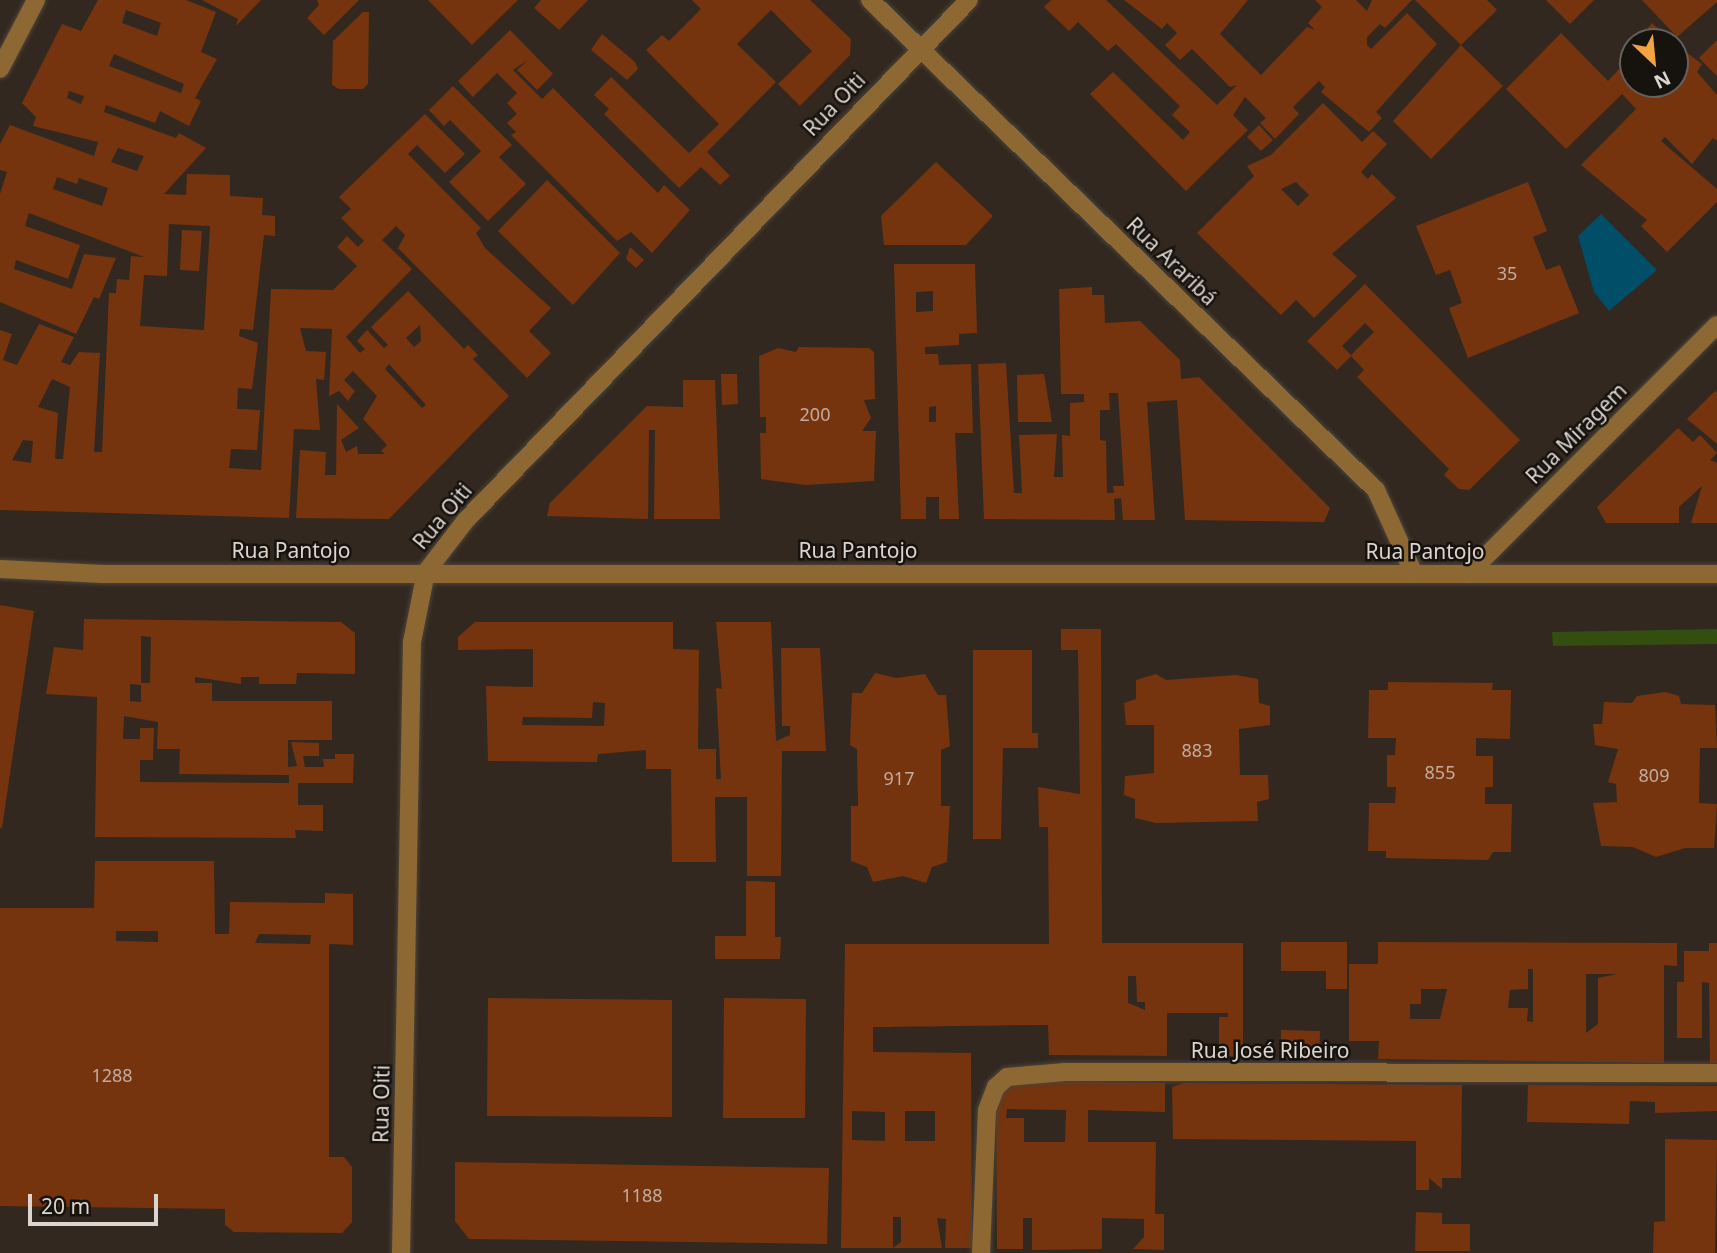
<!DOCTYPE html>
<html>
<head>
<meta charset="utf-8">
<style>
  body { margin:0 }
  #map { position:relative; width:1717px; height:1253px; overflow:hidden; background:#32281f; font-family:"Noto Sans",sans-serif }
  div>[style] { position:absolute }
  .green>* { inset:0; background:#334e0f }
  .water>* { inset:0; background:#004e67 }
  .building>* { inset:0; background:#75340e }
  .roads { filter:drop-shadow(0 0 2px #4d443b) drop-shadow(0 0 2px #4d443b) }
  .minor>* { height:18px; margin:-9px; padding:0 9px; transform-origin:9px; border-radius:9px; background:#8d6833 }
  span { translate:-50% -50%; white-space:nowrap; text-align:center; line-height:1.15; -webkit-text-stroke:5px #16120e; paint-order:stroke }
  .number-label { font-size:18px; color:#c2ac9f }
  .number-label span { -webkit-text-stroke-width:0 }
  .street-label { font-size:21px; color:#dbd4cf }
  .north { position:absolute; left:1619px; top:28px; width:70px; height:70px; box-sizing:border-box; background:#16120e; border:2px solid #65605b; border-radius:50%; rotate:154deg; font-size:19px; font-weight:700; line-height:28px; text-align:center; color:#dbd4cf }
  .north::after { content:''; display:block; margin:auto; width:24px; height:32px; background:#f3a442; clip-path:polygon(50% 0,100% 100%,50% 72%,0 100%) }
  .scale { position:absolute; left:28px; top:1194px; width:130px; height:32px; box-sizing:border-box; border:4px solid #dbd4cf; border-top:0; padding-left:9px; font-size:21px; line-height:24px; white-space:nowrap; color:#dbd4cf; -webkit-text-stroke:5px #16120e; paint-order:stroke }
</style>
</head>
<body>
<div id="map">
  <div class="green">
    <div style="clip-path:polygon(1717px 629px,1717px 644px,1553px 646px,1552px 632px)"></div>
  </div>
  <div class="water">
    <div style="clip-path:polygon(1601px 214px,1657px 270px,1609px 311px,1594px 292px,1578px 236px)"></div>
  </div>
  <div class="building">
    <div style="clip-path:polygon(evenodd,98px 0,186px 0,216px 12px,201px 52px,217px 59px,195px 98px,201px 101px,189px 126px,160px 111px,155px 123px,106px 105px,104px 112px,176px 138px,179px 133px,206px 148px,164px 194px,186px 195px,187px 174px,230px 175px,230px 196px,263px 198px,262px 215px,275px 216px,275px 236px,264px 235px,253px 330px,240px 329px,239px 336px,258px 343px,252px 389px,238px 388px,237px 409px,260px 410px,257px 450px,231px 449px,229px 468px,261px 470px,271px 289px,333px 290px,357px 266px,337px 247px,347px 236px,358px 247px,364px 241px,341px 218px,351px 209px,339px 197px,425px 114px,465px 154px,445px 173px,417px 145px,408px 154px,481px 228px,476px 233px,485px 248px,551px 308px,529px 331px,551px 353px,527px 378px,398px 248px,405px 235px,396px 226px,382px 240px,412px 269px,346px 337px,360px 353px,365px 349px,357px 341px,367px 330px,384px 348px,388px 345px,371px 327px,408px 291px,464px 349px,468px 345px,478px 355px,473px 359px,509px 396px,389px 519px,296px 518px,300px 450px,326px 452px,325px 475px,336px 475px,337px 404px,359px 428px,341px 440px,346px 452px,357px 446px,358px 454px,385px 454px,381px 451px,387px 445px,363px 419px,377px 396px,353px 371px,344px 380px,355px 391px,348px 401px,339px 391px,329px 396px,332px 329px,300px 328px,306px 351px,326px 352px,324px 380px,316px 379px,320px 430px,294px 429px,289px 518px,0 510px,0 330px,12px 334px,3px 360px,17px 365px,39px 324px,74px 337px,61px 362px,70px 365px,79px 352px,100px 353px,94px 452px,102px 452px,109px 293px,116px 293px,117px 279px,129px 280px,131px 256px,144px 257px,29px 213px,25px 226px,80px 245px,68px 279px,16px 260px,14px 269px,72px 289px,84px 254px,116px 258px,99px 299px,94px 297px,76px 334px,0 302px,0 194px,7px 172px,0 170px,0 144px,10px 125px,94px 156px,98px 142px,33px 126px,36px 117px,22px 103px,62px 24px,81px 31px,98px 0,126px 10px,161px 23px,157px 36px,122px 23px,126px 10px,98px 0,114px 54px,184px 84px,181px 93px,109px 66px,114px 54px,98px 0,69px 91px,84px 96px,81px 104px,67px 98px,69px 91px,98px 0,118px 148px,144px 156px,137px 171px,111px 162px,118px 148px,98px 0,57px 177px,77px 184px,79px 178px,108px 188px,102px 206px,53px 189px,57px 177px,98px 0,169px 224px,210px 226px,204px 330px,140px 326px,144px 275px,167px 276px,169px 224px,98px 0,420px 325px,421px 341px,414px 347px,406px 338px,420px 325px,98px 0,389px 364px,426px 405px,422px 408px,385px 369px,389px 364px,98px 0,52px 379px,70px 387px,63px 459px,55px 459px,58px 413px,38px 407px,52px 379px,98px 0,23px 440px,33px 441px,31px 463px,12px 460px,23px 440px)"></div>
    <div style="clip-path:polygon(202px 0,261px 0,236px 26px,238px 19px)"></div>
    <div style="clip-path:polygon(359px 0,324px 35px,307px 18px,319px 5px,317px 0)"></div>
    <div style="clip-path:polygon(428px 0,518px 0,472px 45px)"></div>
    <div style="clip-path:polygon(541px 0,588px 0,559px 30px,534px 8px)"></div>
    <div style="clip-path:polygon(692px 0,810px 0,851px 39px,850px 55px,800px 106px,778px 84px,812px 51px,771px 10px,737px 44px,776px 82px,707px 152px,730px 176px,720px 185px,701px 167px,679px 188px,604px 114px,609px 109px,594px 95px,611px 77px,689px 153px,719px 124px,646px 50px,662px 35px,669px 41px,701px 9px)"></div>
    <div style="clip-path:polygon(1051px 0,1106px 0,1217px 105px,1237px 85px,1230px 87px,1192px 49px,1180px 60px,1165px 45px,1177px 33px,1167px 23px,1162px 29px,1124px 0,1248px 0,1220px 34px,1261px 75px,1307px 27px,1315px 30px,1308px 23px,1322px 7px,1315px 0,1356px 0,1367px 11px,1372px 0,1412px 0,1385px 28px,1380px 24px,1367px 37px,1367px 45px,1371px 49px,1407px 13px,1437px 44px,1376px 112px,1382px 118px,1369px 132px,1321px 92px,1325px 87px,1319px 81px,1293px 107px,1299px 114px,1275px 139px,1260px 123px,1266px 118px,1245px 97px,1233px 115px,1248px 130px,1186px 191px,1090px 94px,1113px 72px,1183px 140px,1190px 132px,1172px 115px,1180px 106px,1116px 44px,1108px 51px,1078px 22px,1069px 31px,1044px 7px)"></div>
    <div style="clip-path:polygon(1415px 0,1487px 0,1497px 10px,1461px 45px)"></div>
    <div style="clip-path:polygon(1546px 0,1594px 0,1570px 24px)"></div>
    <div style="clip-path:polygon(1642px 0,1717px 0,1717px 2px,1677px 37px)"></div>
    <div style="clip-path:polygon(363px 12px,369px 12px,368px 84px,363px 89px,339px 89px,332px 85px,333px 41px)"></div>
    <div style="clip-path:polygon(1652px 23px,1673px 42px,1636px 42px)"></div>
    <div style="clip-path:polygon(510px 30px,553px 74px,537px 90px,517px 70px,528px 60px,513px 70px,542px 99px,553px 88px,658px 193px,664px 185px,690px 210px,652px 253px,631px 232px,617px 241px,511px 135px,516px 132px,507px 123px,517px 114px,507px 103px,517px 93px,497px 73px,473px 97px,458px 81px)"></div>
    <div style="clip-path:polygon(1561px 33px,1608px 81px,1633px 54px,1633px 84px,1675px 84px,1675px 44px,1702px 64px,1697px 72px,1717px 95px,1717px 141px,1713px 138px,1692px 164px,1665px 137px,1661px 141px,1717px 189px,1717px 202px,1667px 252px,1641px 226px,1647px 220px,1581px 165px,1636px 109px,1622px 94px,1566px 149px,1506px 89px)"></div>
    <div style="clip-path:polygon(602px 34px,635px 62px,638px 69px,627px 80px,591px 50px)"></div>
    <div style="clip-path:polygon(1717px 40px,1717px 76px,1699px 58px)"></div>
    <div style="clip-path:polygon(1461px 45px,1503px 86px,1431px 159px,1393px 121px)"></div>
    <div style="clip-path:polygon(453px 86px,512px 145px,499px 157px,526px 184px,488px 221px,449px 182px,481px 151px,450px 120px,444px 126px,429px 110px)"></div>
    <div style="clip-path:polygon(evenodd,1323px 103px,1362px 142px,1373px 131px,1387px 144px,1361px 172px,1368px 179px,1372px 174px,1396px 198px,1332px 254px,1357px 276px,1314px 318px,1296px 300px,1281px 315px,1197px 233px,1254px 176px,1247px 166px,1271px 155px,1323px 103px,1296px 182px,1309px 195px,1298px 206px,1281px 189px,1296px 182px)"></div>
    <div style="clip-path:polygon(1259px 125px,1273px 140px,1261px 151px,1247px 137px)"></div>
    <div style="clip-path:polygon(936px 162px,993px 216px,966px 245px,884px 245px,881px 216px)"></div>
    <div style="clip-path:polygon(547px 180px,620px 253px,573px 305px,498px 231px)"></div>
    <div style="clip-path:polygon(1528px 182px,1547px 231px,1533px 237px,1546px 270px,1560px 265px,1579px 313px,1468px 358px,1449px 308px,1462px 303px,1450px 270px,1436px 275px,1416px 226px)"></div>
    <div style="clip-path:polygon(182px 230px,202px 231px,199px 271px,180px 270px)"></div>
    <div style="clip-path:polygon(630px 247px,644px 260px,636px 268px,626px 259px)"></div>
    <div style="clip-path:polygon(evenodd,894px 264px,975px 264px,977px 333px,959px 334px,959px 345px,925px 347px,925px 354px,938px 354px,939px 365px,971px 364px,973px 433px,955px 433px,959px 519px,939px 519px,939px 497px,926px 497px,926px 519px,901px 519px,894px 264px,933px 291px,933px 311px,916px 312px,916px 292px,933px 291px,894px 264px,936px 406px,936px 422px,929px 422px,929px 407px,936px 406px)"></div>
    <div style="clip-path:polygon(evenodd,1365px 284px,1520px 440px,1469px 490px,1459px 489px,1444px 475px,1449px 469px,1357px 377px,1364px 370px,1351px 356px,1337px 370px,1307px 341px,1365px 284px,1365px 323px,1374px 332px,1351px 355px,1342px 346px,1365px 323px)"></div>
    <div style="clip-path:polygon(evenodd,1092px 287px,1092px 295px,1104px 295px,1105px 323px,1140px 321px,1180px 360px,1181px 379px,1199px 377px,1330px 508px,1324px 522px,1185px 520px,1177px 400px,1147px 402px,1155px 520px,1123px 520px,1121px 498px,1114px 499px,1115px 520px,984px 519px,978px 364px,1006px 363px,1014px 493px,1022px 493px,1019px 435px,1057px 434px,1054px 477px,1063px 477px,1062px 435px,1070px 436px,1070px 403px,1084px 402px,1084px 394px,1061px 394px,1059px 289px,1092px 287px,1109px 393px,1118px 393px,1124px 486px,1113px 486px,1114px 493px,1107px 493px,1106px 441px,1100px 440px,1100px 410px,1110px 410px,1109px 393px)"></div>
    <div style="clip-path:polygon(799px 347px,869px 348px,874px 352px,875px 399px,864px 400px,871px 418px,862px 431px,876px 431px,874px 481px,806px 485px,761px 479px,760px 433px,766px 433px,766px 417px,760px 417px,759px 356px,778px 348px,796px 352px)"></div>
    <div style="clip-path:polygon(721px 374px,737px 374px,738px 404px,722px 405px)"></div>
    <div style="clip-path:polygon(1044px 374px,1052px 422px,1018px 422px,1017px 375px)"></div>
    <div style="clip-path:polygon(683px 380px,715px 380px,720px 519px,654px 519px,655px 430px,649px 430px,648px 519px,547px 516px,550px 503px,647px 406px,683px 407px)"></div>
    <div style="clip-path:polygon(1715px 391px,1717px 393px,1717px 444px,1687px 419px)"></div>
    <div style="clip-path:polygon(1678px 428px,1693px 442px,1700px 435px,1717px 453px,1710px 460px,1717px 463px,1717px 523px,1691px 523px,1702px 486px,1679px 507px,1679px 523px,1606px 523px,1597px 507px)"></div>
    <div style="clip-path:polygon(0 605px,34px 611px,2px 828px,0 828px)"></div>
    <div style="clip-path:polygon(evenodd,84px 619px,341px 622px,355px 633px,355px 674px,297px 673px,296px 684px,259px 684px,259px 677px,241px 677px,241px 684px,195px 677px,195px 683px,212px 683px,212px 701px,332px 701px,332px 740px,288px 740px,288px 767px,297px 766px,291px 742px,319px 743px,319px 756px,303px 756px,305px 767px,324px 767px,323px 759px,335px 759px,335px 754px,354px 754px,353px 783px,298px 783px,298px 805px,323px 805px,323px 831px,295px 830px,296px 838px,95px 837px,97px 697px,46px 694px,54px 647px,83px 650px,84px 619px,141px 636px,151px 637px,150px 683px,141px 683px,141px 702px,130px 701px,130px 684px,141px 685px,141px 636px,84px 619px,124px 716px,158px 722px,157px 749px,180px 749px,179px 774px,289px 775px,289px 783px,140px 782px,140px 760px,153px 760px,154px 728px,140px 728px,140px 739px,123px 739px,124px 716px)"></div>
    <div style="clip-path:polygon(evenodd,475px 622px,673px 622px,673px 649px,699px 650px,698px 749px,716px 749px,716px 779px,721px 779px,716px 688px,722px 689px,716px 622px,771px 622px,776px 741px,790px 735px,790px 726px,782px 726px,781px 648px,820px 648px,826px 751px,782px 751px,781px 876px,747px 876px,747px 797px,715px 797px,716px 862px,672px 862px,671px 769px,646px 769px,646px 750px,598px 754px,597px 762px,488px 761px,486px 686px,533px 687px,533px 649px,458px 650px,458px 637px,475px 622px,593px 702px,605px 703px,604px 726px,522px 725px,523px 717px,592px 718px,593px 702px)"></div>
    <div style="clip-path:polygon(evenodd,1061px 629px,1101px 629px,1102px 943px,1243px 943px,1243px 1057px,1219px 1056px,1219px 1017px,1228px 1017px,1228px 1013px,1167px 1013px,1167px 1056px,1049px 1055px,1048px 1025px,873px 1027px,873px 1052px,971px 1053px,972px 1248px,945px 1248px,946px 1219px,937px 1218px,942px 1248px,893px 1248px,901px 1242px,901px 1217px,893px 1217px,893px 1248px,841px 1248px,845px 944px,1049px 944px,1048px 827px,1039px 827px,1038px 787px,1080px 794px,1078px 650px,1061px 650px,1061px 629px,1128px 976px,1136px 976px,1137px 1002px,1145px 1002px,1145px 1010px,1128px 1003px,1128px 976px,1061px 629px,852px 1111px,885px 1112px,885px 1141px,852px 1140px,852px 1111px,1061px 629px,905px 1111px,935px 1111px,935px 1141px,905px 1141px,905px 1111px)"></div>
    <div style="clip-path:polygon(973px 650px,1032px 650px,1032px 733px,1038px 733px,1038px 748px,1003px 748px,1001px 839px,973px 839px)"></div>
    <div style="clip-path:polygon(875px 673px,896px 678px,925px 674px,938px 695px,946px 695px,950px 746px,941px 750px,941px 806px,950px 806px,947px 862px,932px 867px,926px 883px,903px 876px,873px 882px,867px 867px,851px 861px,851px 806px,858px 806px,857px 749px,850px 745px,852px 693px,862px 693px)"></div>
    <div style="clip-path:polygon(1156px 674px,1166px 680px,1236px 675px,1258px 679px,1259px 703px,1270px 706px,1270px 725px,1239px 729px,1240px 775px,1268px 775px,1269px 799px,1257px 802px,1258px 821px,1156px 823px,1135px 818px,1135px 799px,1124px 795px,1125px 776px,1154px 773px,1154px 725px,1126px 725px,1124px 703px,1136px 699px,1136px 680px)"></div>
    <div style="clip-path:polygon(1388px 682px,1493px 683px,1492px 690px,1511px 690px,1510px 739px,1476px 738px,1476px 756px,1493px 756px,1493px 787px,1485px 787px,1485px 804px,1512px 804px,1511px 852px,1493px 852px,1488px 860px,1386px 858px,1386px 851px,1368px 851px,1369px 803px,1395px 803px,1396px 787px,1387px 787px,1387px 755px,1395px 755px,1396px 738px,1368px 738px,1369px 690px,1388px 690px)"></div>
    <div style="clip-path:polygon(1665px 692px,1679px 696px,1681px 704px,1715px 705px,1717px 748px,1700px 748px,1699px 803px,1717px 804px,1714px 848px,1685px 848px,1656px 857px,1633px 847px,1601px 846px,1593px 803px,1617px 802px,1616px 784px,1608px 782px,1618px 749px,1595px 745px,1593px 724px,1602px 724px,1604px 702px,1632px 703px,1637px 696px)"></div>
    <div style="clip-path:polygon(evenodd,95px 861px,214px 861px,215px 934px,229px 934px,230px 902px,325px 903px,325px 893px,353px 894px,353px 945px,329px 944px,329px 1157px,344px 1157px,352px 1167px,352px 1222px,342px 1233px,234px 1232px,225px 1225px,225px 1209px,0 1206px,0 908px,94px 908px,95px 861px,116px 931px,158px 931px,158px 942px,116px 941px,116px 931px,95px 861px,259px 934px,311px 935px,310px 944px,255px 943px,259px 934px)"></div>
    <div style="clip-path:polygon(746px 881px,775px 882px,775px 937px,781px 937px,780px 959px,715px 959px,715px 936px,746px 936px)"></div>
    <div style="clip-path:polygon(1281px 942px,1347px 942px,1347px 989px,1326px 989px,1326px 971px,1281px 971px)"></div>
    <div style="clip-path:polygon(evenodd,1378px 942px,1677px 943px,1677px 966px,1664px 965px,1664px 1063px,1378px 1059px,1379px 1041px,1349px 1041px,1349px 964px,1378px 964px,1378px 942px,1528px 969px,1533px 969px,1533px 1022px,1527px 1021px,1528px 1008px,1508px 1008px,1510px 990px,1528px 989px,1528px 969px,1378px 942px,1586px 974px,1617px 974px,1598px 978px,1598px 1024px,1586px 1033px,1586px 974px,1378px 942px,1421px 989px,1447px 989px,1440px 1019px,1410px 1019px,1410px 1004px,1421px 1004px,1421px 989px)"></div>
    <div style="clip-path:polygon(1709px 943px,1717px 943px,1717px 1063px,1710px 1063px,1709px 983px,1702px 982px,1702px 1038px,1677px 1038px,1677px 982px,1684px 982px,1684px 951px,1709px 951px)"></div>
    <div style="clip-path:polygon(488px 998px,672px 1000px,672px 1117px,487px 1116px)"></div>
    <div style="clip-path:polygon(724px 998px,806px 999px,805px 1118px,723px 1118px)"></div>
    <div style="clip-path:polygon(1281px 1030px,1320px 1031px,1319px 1059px,1281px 1058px)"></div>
    <div style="clip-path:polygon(evenodd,1009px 1081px,1165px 1083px,1165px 1112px,1088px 1110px,1088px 1142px,1156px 1142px,1155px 1214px,1164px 1214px,1164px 1250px,1133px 1249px,1144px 1237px,1144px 1219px,1102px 1218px,1102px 1249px,1032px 1250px,1032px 1218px,1023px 1218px,1023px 1249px,997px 1249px,996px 1094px,1009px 1081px,1007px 1109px,1066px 1110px,1065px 1142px,1024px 1142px,1024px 1118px,1006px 1118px,1007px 1109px)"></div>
    <div style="clip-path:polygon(1184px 1083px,1462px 1085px,1461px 1178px,1442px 1178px,1442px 1189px,1429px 1178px,1429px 1190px,1416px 1190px,1416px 1141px,1173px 1139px,1172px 1087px)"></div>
    <div style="clip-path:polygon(1528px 1085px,1717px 1086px,1717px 1111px,1655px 1113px,1655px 1102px,1630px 1101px,1629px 1124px,1527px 1122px)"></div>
    <div style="clip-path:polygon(1665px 1139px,1717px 1140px,1715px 1253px,1653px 1253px,1654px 1222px,1665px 1221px)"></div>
    <div style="clip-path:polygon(455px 1162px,829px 1168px,827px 1244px,469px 1239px,455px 1221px)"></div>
    <div style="clip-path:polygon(1416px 1212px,1442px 1213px,1442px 1224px,1470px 1224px,1470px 1251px,1415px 1251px)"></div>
  </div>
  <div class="roads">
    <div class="minor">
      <div style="left:870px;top:0;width:704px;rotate:44.08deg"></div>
      <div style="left:1376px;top:490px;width:92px;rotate:65.7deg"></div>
      <div style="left:0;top:69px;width:78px;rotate:-62.4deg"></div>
      <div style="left:0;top:569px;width:103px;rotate:2.8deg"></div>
      <div style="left:103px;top:574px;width:1614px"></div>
      <div style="left:1468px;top:574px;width:352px;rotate:-45deg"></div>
      <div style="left:401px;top:1253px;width:611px;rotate:-88.97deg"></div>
      <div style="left:412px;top:642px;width:71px;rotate:-78.7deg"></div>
      <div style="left:426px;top:572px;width:66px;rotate:-52.4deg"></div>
      <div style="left:466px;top:520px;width:723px;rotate:-45.95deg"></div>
      <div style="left:981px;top:1253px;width:143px;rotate:-87.6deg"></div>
      <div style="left:987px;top:1110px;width:25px;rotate:-69deg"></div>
      <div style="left:996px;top:1087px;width:15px;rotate:-42deg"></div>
      <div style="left:1007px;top:1077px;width:58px;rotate:-4.9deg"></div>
      <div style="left:1065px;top:1072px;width:652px;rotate:0.09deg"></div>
    </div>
  </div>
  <div class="number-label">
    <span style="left:1507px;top:273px">35</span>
    <span style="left:815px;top:414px">200</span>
    <span style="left:1197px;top:750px">883</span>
    <span style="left:1440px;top:772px">855</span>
    <span style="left:1654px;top:775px">809</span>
    <span style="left:899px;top:778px">917</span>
    <span style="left:112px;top:1075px">1288</span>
    <span style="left:642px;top:1195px">1188</span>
  </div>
  <div class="street-label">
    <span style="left:834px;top:104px;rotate:-46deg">Rua Oiti</span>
    <span style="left:1172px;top:261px;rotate:44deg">Rua Araribá</span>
    <span style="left:1576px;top:433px;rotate:-45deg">Rua Miragem</span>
    <span style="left:442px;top:516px;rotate:-50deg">Rua Oiti</span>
    <span style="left:291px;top:550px">Rua Pantojo</span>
    <span style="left:858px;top:550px">Rua Pantojo</span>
    <span style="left:1425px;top:551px">Rua Pantojo</span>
    <span style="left:1270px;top:1050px">Rua José Ribeiro</span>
    <span style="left:381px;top:1104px;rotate:-89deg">Rua Oiti</span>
  </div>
  <div class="north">N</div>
  <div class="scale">20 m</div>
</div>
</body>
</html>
